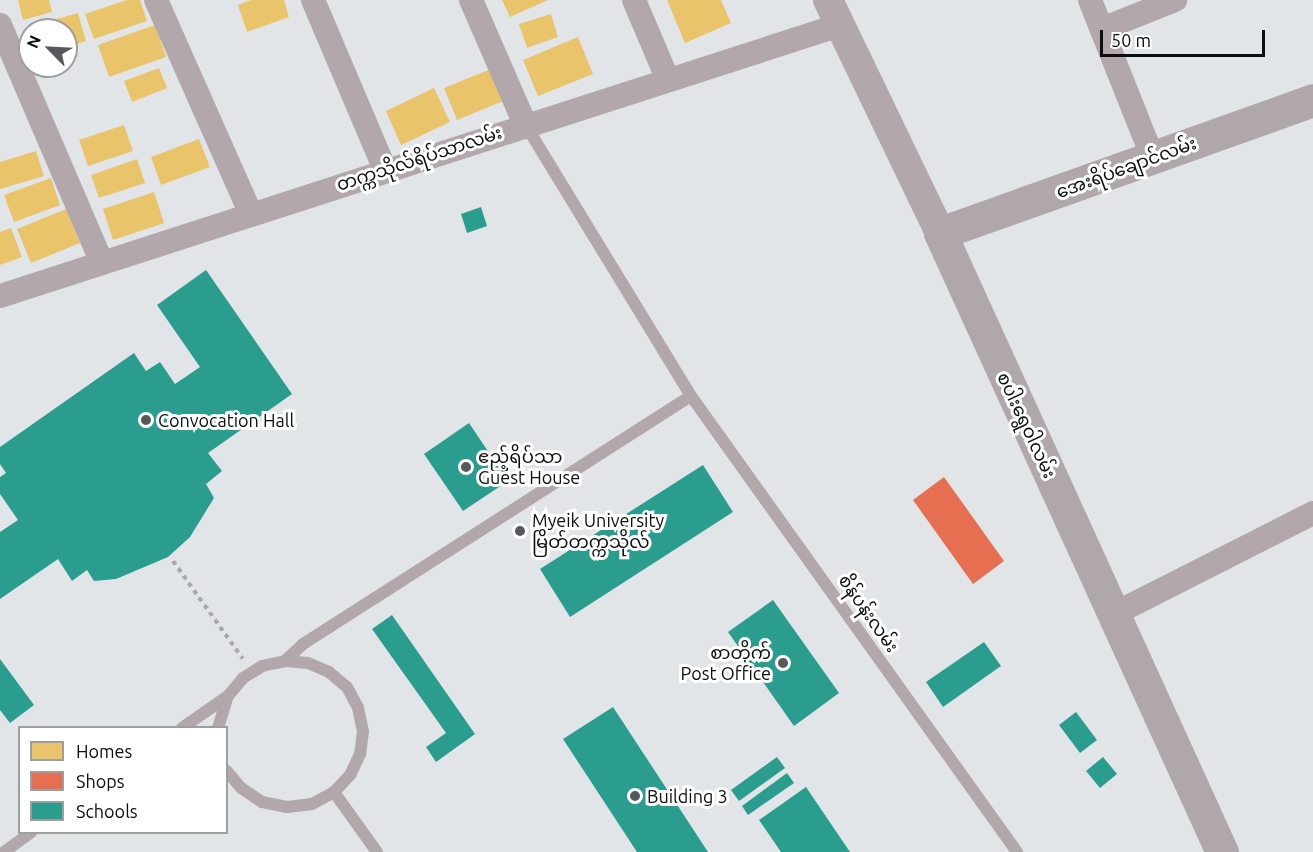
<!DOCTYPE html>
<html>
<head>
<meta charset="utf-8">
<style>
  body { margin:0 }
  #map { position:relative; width:1313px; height:852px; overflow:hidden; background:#e2e5e8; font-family:Ubuntu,"Noto Sans Myanmar",sans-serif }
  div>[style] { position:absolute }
  .homes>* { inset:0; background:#e9c46a }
  .shops>* { inset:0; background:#e76f51 }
  .schools>* { inset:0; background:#2a9d8f }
  .path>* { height:4px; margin-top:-2px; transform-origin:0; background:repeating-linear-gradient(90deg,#aca8aa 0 4.5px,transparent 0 9px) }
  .service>* { height:12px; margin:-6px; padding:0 6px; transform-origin:6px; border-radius:6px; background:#b2a8ab }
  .minor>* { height:24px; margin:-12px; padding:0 12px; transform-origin:12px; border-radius:12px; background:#b2a8ab }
  .tertiary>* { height:30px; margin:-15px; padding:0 15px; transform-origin:15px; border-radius:15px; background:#b2a8ab }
  .secondary>* { height:33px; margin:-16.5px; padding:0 16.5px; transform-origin:16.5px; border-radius:16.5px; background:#b0a7aa }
  .dots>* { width:16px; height:16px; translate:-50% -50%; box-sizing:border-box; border:3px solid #fff; border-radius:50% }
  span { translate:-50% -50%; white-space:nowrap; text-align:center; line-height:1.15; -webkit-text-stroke:6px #fff; paint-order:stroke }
  .street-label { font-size:18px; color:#0b0e10 }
  .poi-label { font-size:18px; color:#0b0e10 }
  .left { translate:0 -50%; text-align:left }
  .right { translate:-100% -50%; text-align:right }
  .legend { position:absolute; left:18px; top:726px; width:210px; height:108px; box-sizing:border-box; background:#fff; border:2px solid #9d9f9f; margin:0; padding:8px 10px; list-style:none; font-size:18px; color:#0b0e10 }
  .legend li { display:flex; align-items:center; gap:12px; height:30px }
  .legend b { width:30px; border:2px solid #9d9f9f }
  .north { position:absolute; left:18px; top:18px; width:60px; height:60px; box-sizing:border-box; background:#fff; border:2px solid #9d9f9f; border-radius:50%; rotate:294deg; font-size:16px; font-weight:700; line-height:24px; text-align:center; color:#0b0e10 }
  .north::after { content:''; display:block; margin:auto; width:21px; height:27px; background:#56595c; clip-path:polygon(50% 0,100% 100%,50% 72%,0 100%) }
  .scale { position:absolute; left:1100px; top:30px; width:165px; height:27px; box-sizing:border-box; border:3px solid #0b0e10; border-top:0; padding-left:8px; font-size:18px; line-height:21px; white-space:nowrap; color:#0b0e10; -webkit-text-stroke:4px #fff; paint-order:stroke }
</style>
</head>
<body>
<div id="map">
  <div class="homes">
    <div style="clip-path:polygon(18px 0,49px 0,52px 12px,23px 20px)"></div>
    <div style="clip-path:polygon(127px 0,140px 0,147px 21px,94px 39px,85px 14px)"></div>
    <div style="clip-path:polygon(251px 0,284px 0,289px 17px,247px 32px,238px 5px)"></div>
    <div style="clip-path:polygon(502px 0,548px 0,510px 17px)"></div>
    <div style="clip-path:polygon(667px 0,721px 0,731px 23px,685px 43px)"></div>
    <div style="clip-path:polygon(78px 13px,86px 41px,66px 47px,66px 30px,30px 30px,29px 45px,25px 28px)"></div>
    <div style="clip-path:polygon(551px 14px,558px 37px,527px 48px,519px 24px)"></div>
    <div style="clip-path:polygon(155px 25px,166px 57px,109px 77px,98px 45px)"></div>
    <div style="clip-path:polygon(578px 37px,593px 74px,538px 96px,523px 60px)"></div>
    <div style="clip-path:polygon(496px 67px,508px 99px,457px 120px,444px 88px)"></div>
    <div style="clip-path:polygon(159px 68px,167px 88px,132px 102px,124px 81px)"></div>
    <div style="clip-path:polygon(434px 88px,450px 122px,401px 145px,386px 111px)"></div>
    <div style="clip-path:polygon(124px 125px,133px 151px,88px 166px,79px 140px)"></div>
    <div style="clip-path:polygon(199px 139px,210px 167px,161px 185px,151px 157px)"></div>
    <div style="clip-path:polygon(36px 151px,44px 176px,0 189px,0 162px)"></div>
    <div style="clip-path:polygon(137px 159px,145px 183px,99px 198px,91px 175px)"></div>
    <div style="clip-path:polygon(51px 178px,60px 205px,14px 222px,4px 195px)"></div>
    <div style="clip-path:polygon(154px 192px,164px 223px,113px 240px,103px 209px)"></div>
    <div style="clip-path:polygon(66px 209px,80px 243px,31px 263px,17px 229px)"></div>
    <div style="clip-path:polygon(11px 228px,22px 257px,0 265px,0 232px)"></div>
  </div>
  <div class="shops">
    <div style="clip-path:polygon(944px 477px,1004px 561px,973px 584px,913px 500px)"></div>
  </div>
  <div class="schools">
    <div style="clip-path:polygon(481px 207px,487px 226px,467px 233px,461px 214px)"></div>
    <div style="clip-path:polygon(206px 270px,292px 394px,208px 453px,222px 471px,206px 484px,214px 498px,190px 537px,168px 557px,116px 579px,94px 581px,87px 570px,72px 581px,58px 559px,0 599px,0 532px,18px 520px,0 494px,0 477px,6px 473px,0 464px,0 447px,134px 353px,146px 371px,160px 362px,175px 384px,200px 367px,157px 305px)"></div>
    <div style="clip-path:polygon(469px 423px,508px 481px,463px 511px,424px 454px)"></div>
    <div style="clip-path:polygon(703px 465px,733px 512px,570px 617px,540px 569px)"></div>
    <div style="clip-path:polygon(773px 600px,839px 693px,794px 726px,728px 632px)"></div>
    <div style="clip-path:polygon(392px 615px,475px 734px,436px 762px,426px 747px,446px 733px,372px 629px)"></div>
    <div style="clip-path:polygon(984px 642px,1001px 666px,943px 707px,926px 682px)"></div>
    <div style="clip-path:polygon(0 659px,34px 705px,10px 723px,0 710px)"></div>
    <div style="clip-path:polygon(613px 707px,708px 852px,637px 852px,563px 739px)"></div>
    <div style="clip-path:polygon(1076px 712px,1097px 740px,1080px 753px,1059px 725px)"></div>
    <div style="clip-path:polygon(777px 757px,785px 768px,739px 801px,731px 790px)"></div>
    <div style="clip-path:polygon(1103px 757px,1117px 774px,1100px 788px,1086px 771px)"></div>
    <div style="clip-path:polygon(787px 773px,794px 783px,748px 815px,742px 806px)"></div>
    <div style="clip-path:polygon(806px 787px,850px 852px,781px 852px,759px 820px)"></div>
  </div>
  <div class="path">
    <div style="left:173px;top:561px;width:120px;rotate:54.5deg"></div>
  </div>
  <div class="service">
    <div style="left:525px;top:124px;width:319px;rotate:58.6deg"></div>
    <div style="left:691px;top:396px;width:561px;rotate:54.44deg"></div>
    <div style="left:285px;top:661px;width:25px;rotate:-43deg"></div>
    <div style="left:303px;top:644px;width:460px;rotate:-32.6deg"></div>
    <div style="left:182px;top:728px;width:56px;rotate:-34.8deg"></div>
    <div style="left:218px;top:728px;width:34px;rotate:-73deg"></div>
    <div style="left:228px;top:696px;width:23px;rotate:-50deg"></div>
    <div style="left:243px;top:678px;width:22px;rotate:-32deg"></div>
    <div style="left:262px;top:666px;width:24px;rotate:-12deg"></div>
    <div style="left:285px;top:661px;width:23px;rotate:5deg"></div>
    <div style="left:308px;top:663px;width:23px;rotate:23deg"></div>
    <div style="left:329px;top:672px;width:23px;rotate:40deg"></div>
    <div style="left:347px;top:687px;width:24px;rotate:62deg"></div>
    <div style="left:358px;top:708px;width:24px;rotate:78deg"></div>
    <div style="left:363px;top:731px;width:23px;rotate:97deg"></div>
    <div style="left:360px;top:754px;width:23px;rotate:115deg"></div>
    <div style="left:350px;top:775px;width:23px;rotate:133deg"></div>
    <div style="left:334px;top:792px;width:25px;rotate:151deg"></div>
    <div style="left:312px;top:804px;width:25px;rotate:173deg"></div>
    <div style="left:287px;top:807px;width:25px;rotate:-169deg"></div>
    <div style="left:262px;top:802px;width:25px;rotate:-146deg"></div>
    <div style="left:241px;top:788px;width:23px;rotate:-130deg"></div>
    <div style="left:334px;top:792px;width:74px;rotate:54.4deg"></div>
    <div style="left:4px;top:852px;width:34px;rotate:-36deg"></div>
  </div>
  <div class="minor">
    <div style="left:156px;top:0;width:232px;rotate:66.1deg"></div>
    <div style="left:313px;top:0;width:185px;rotate:67deg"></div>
    <div style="left:471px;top:0;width:135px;rotate:66.5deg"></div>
    <div style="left:634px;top:0;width:87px;rotate:67deg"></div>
    <div style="left:1090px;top:0;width:170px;rotate:68.3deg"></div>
    <div style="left:0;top:25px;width:259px;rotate:66.8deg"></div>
    <div style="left:1102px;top:29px;width:79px;rotate:-21.7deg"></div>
    <div style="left:0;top:296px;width:883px;rotate:-17.88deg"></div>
    <div style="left:1114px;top:614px;width:223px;rotate:-26.9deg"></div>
  </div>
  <div class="tertiary">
    <div style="left:828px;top:0;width:259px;rotate:64.3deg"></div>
  </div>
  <div class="secondary">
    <div style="left:1222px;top:852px;width:680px;rotate:-114.49deg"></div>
    <div style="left:940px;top:233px;width:396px;rotate:-19.6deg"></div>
  </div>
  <div class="dots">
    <div style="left:146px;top:420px;background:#56595c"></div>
    <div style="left:466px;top:467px;background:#56595c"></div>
    <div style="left:520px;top:531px;background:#56595c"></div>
    <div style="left:783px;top:663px;background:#56595c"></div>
    <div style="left:635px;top:796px;background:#56595c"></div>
  </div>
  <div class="street-label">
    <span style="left:419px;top:158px;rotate:-18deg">တက္ကသိုလ်ရိပ်သာလမ်း</span>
    <span style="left:1126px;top:167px;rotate:-20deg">အေးရိပ်ချောင်လမ်း</span>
    <span style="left:1027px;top:425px;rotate:65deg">စပါးရွေဝါလမ်း</span>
    <span style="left:869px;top:613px;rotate:55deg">စိန်ပန်းလမ်း</span>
  </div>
  <div class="poi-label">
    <span class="left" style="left:158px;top:420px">Convocation Hall</span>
    <span class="left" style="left:478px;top:467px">ဧည့်ရိပ်သာ<br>Guest House</span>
    <span class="left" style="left:532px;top:531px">Myeik University<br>မြိတ်တက္ကသိုလ်</span>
    <span class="right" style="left:771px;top:663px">စာတိုက်<br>Post Office</span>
    <span class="left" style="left:647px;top:796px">Building 3</span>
  </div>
  <ul class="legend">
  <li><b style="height:16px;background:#e9c46a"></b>Homes</li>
  <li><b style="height:16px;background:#e76f51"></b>Shops</li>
  <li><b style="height:16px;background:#2a9d8f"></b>Schools</li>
  </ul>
  <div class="north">N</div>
  <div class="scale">50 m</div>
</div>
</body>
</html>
